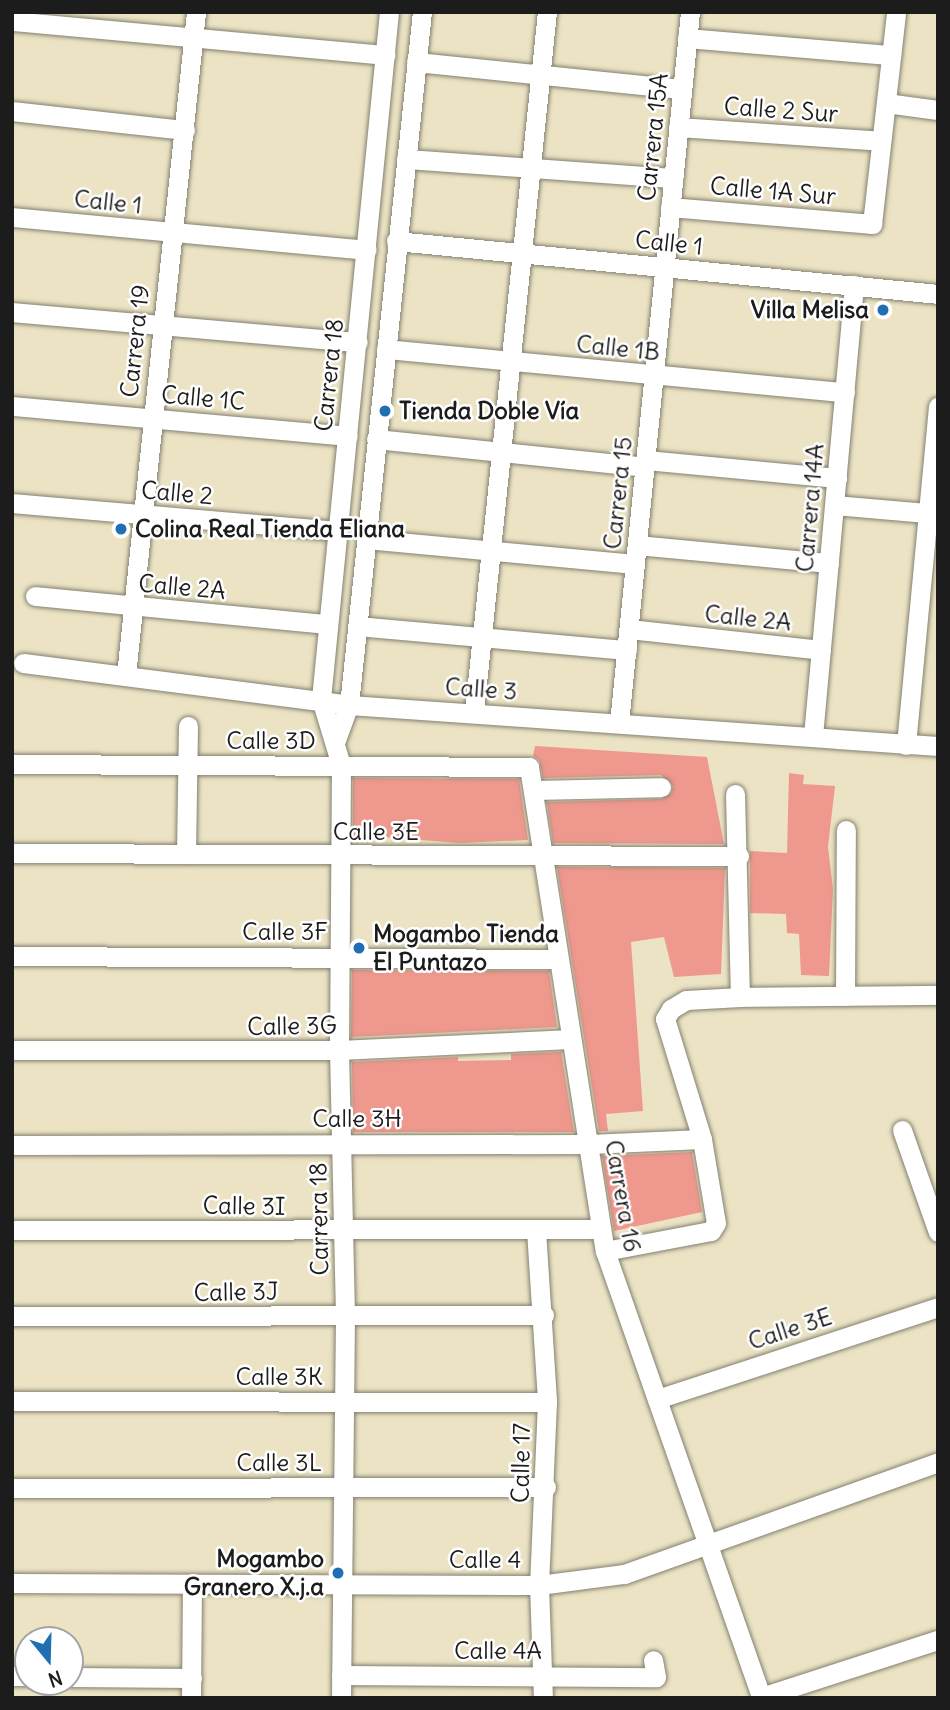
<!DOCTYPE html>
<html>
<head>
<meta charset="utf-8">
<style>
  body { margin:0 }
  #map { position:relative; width:950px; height:1710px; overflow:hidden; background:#ebe3c4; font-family:Delius,sans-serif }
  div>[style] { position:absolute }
  .building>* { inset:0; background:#ee988e }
  .roads { filter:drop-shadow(0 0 2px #848070) drop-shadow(0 0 2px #848070) }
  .minor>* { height:19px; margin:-9.5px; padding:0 9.5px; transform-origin:9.5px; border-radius:9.5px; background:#fff }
  .dots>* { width:19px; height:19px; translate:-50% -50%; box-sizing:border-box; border:4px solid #fff; border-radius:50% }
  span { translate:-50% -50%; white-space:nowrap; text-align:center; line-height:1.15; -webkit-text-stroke:5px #fff; paint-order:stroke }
  .street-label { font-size:24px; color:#1c1c1c }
  .poi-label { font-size:24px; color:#1c1c1c; font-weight:700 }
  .right { translate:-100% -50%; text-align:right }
  .left { translate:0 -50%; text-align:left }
  .frame { position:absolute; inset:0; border:14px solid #1c1c1c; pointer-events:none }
  .north { position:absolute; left:14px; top:1626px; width:70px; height:70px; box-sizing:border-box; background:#fff; border:2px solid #a4a4a4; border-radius:50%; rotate:161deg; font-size:19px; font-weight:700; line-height:28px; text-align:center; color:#1c1c1c }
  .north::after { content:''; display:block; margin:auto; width:24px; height:32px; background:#1f6fb2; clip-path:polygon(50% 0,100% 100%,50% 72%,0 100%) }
</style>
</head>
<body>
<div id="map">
  <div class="building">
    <div style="clip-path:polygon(535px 746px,707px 757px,724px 844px,553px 843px,547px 802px,661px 799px,671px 793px,673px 786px,661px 775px,543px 778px,539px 760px,533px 756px)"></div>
    <div style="clip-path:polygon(789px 773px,804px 775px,803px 784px,835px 786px,828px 847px,833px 889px,829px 976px,801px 975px,799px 934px,787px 933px,786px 914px,750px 913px,750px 851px,787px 853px)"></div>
    <div style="clip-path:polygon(353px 778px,519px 779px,528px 840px,460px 843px,368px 836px,367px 841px,353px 842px)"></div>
    <div style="clip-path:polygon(557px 867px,725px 868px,721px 974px,674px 977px,664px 937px,631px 942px,643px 1111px,606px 1114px,608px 1131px,599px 1131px)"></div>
    <div style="clip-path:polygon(352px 970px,549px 971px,557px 1027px,351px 1037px)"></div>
    <div style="clip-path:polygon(561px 1052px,574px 1132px,353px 1132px,352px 1062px,458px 1057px,458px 1061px,511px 1060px,511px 1054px)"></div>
    <div style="clip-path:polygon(692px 1152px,702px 1212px,614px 1231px,602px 1156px)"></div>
  </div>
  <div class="roads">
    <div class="minor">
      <div style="left:12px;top:21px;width:375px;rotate:5.2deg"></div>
      <div style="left:687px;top:38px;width:205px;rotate:4.8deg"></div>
      <div style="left:416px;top:62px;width:267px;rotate:5.8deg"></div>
      <div style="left:886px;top:103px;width:52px;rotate:7.7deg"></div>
      <div style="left:12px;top:111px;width:174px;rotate:6.3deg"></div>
      <div style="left:678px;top:127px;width:203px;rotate:3.9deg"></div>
      <div style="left:406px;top:159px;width:268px;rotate:4.1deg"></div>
      <div style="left:670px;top:207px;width:203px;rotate:4.8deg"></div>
      <div style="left:872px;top:224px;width:213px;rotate:-83.5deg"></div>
      <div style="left:12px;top:217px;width:356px;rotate:5.3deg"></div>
      <div style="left:396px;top:241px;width:545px;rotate:5.58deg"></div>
      <div style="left:12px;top:312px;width:347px;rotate:5deg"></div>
      <div style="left:386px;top:349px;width:461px;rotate:5.4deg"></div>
      <div style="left:12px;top:406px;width:337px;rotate:5.1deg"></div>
      <div style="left:376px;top:439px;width:270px;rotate:5.9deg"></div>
      <div style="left:646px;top:460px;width:192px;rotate:5.4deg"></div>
      <div style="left:12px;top:503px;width:326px;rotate:4.9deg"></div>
      <div style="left:835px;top:505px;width:103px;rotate:5deg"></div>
      <div style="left:366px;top:539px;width:270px;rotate:5.3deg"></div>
      <div style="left:637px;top:545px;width:193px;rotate:5.4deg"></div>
      <div style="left:35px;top:596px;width:292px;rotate:5.5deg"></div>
      <div style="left:357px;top:626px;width:271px;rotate:5.1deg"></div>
      <div style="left:629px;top:629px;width:193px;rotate:6.2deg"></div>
      <div style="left:23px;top:663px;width:329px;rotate:7.3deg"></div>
      <div style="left:349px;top:705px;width:590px;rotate:3.98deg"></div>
      <div style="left:126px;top:675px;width:667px;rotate:-83.97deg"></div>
      <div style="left:474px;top:712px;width:704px;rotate:-84.05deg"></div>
      <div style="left:619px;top:723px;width:715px;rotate:-84.3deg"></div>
      <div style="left:813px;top:736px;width:453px;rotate:-84.8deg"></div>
      <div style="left:336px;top:740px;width:37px;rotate:-70deg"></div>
      <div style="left:349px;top:705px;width:697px;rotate:-83.99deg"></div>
      <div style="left:906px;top:745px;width:340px;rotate:-84.6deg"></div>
      <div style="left:12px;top:764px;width:517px;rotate:0.33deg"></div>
      <div style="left:529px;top:767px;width:490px;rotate:81.1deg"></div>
      <div style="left:605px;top:1251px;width:472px;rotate:70.7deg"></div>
      <div style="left:761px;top:1697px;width:186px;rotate:-17.9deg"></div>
      <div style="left:533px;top:790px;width:128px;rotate:-1.3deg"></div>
      <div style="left:735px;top:794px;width:203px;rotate:88.6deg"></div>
      <div style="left:12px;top:853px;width:727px;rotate:0.24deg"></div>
      <div style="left:186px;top:854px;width:128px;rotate:-89.1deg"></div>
      <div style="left:12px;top:956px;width:546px;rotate:0.31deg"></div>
      <div style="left:845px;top:996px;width:166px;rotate:-89.7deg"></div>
      <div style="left:12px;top:1050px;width:327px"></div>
      <div style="left:339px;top:1050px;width:232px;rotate:-2.7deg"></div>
      <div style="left:902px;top:1130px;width:108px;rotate:70.6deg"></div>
      <div style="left:12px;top:1145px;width:577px;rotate:-0.1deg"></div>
      <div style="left:589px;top:1144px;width:113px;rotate:-2.5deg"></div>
      <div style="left:12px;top:1230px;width:588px;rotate:-0.1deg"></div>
      <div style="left:536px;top:1230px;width:172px;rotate:86.3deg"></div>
      <div style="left:547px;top:1402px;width:183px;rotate:92.5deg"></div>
      <div style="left:539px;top:1585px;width:113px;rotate:88deg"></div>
      <div style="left:605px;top:1251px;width:108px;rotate:-10.7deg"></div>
      <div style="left:711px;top:1231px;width:9px;rotate:-58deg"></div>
      <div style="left:716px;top:1223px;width:85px;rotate:-99.5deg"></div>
      <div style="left:702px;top:1139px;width:126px;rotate:-107.1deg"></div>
      <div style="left:665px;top:1019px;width:12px;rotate:-59deg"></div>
      <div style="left:671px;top:1009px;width:17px;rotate:-31deg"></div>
      <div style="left:686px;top:1000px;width:54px;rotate:-3.2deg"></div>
      <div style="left:740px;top:997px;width:198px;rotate:-0.6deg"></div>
      <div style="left:12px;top:1316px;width:532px;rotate:-0.11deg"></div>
      <div style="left:657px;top:1399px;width:296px;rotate:-18.1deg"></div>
      <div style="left:12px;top:1401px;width:535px;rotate:0.11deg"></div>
      <div style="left:12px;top:1488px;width:534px;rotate:-0.11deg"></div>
      <div style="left:12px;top:1583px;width:527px;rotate:0.22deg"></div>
      <div style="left:539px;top:1585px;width:86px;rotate:-7.4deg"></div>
      <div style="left:624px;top:1574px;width:333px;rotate:-19.6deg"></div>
      <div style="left:341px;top:1675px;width:315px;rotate:0.4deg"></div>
      <div style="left:656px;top:1677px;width:17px;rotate:-100deg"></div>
      <div style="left:12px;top:1676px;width:16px"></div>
      <div style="left:70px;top:1677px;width:122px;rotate:0.5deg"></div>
      <div style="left:191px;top:1698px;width:113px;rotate:-89.5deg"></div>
      <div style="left:341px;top:1698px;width:383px;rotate:-89.4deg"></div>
      <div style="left:345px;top:1315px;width:265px;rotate:-91.3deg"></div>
      <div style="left:339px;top:1050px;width:285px;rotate:-89.6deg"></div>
      <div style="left:341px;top:765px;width:69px;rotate:-106.9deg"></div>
      <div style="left:321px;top:699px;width:690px;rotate:-84.35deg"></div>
    </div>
  </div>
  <div class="dots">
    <div style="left:883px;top:310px;background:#1f6fb2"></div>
    <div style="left:385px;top:411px;background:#1f6fb2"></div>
    <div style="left:121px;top:529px;background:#1f6fb2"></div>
    <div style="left:359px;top:948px;background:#1f6fb2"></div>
    <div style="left:338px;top:1573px;background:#1f6fb2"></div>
  </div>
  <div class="street-label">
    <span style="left:781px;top:110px;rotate:4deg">Calle 2 Sur</span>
    <span style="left:653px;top:137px;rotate:-84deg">Carrera 15A</span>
    <span style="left:773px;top:191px;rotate:5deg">Calle 1A Sur</span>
    <span style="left:108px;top:202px;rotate:6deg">Calle 1</span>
    <span style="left:669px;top:243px;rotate:6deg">Calle 1</span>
    <span style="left:135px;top:341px;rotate:-84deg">Carrera 19</span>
    <span style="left:618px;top:348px;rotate:6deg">Calle 1B</span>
    <span style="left:329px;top:375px;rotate:-84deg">Carrera 18</span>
    <span style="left:203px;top:398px;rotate:5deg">Calle 1C</span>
    <span style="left:177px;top:493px;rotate:5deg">Calle 2</span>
    <span style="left:618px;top:493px;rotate:-84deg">Carrera 15</span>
    <span style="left:810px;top:508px;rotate:-85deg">Carrera 14A</span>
    <span style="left:182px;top:587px;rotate:5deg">Calle 2A</span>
    <span style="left:748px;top:618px;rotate:6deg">Calle 2A</span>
    <span style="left:481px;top:689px;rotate:4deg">Calle 3</span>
    <span style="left:271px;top:741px">Calle 3D</span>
    <span style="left:376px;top:832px">Calle 3E</span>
    <span style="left:285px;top:932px">Calle 3F</span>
    <span style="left:292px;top:1026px;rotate:-1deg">Calle 3G</span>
    <span style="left:357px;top:1119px">Calle 3H</span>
    <span style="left:623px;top:1196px;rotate:80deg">Carrera 16</span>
    <span style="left:244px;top:1206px;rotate:1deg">Calle 3I</span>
    <span style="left:319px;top:1219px;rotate:-91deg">Carrera 18</span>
    <span style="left:236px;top:1292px;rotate:-1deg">Calle 3J</span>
    <span style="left:790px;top:1329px;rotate:-18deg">Calle 3E</span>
    <span style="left:279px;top:1377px">Calle 3K</span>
    <span style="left:279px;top:1463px">Calle 3L</span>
    <span style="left:521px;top:1463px;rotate:-89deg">Calle 17</span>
    <span style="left:485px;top:1560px">Calle 4</span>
    <span style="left:498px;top:1651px">Calle 4A</span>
  </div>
  <div class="poi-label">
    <span class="right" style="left:869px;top:310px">Villa Melisa</span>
    <span class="left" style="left:399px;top:411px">Tienda Doble Vía</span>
    <span class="left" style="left:135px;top:529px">Colina Real Tienda Eliana</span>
    <span class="left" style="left:373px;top:948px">Mogambo Tienda<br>El Puntazo</span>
    <span class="right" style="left:324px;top:1573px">Mogambo<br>Granero X.j.a</span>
  </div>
  <div class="frame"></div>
  <div class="north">N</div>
</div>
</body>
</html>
